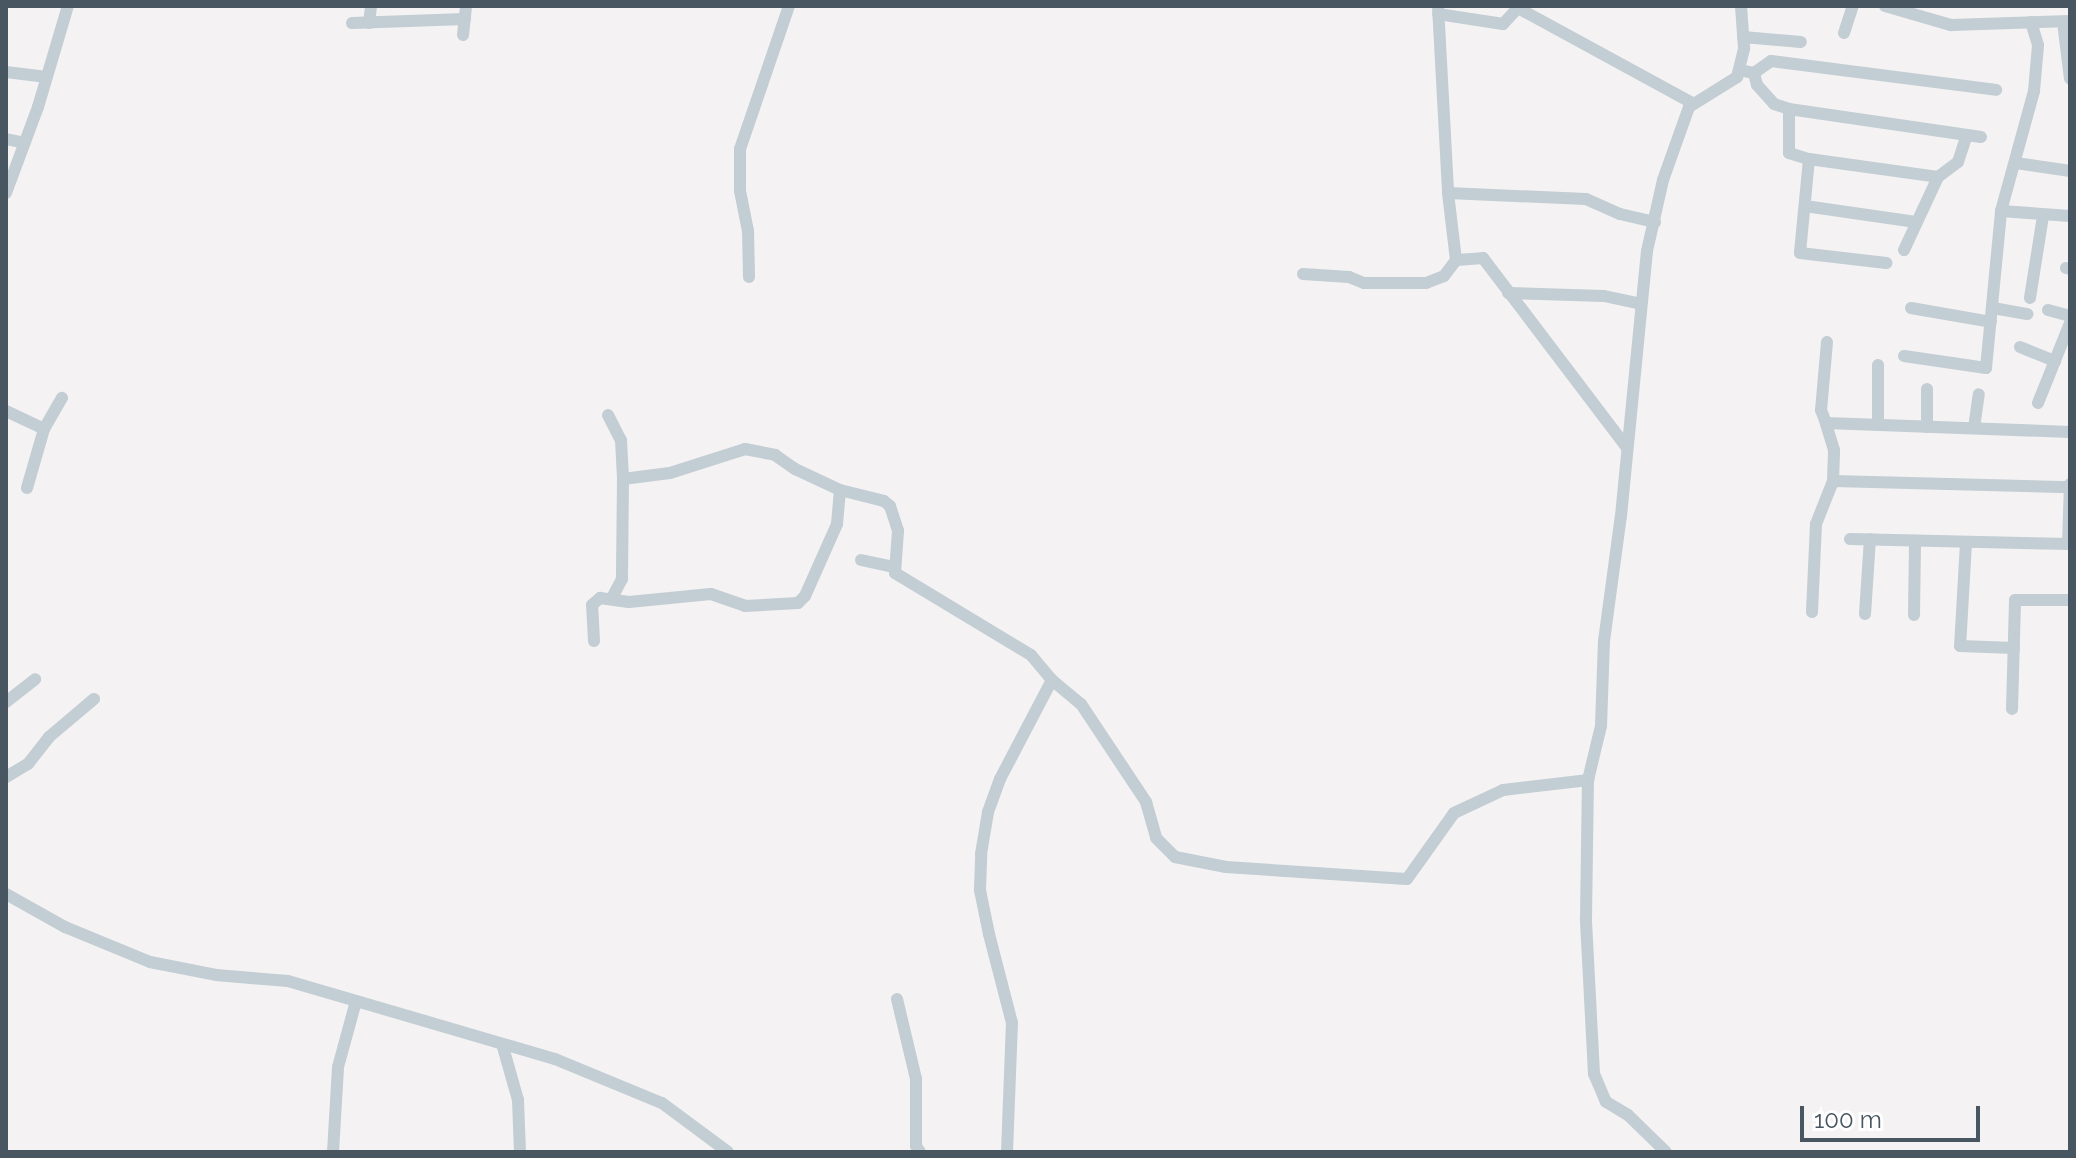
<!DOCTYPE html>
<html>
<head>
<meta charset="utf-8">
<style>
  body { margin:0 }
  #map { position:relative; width:2076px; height:1158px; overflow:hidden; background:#f4f2f2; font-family:Raleway,sans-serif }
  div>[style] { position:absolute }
  .street>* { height:12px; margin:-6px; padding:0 6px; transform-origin:6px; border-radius:6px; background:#c2cdd4 }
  span { translate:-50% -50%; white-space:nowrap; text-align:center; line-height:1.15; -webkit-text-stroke:6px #fff; paint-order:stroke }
  .frame { position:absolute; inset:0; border:8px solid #485661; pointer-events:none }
  .scale { position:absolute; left:1800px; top:1106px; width:180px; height:36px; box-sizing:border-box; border:4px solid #485661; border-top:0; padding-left:10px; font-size:24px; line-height:28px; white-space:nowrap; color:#485661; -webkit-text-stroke:6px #fff; paint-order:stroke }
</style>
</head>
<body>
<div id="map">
  <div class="street">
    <div style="left:1438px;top:6px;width:187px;rotate:86.9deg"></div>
    <div style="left:1448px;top:193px;width:67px;rotate:83.2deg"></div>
    <div style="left:1456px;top:260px;width:27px;rotate:-4deg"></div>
    <div style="left:1483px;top:258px;width:238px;rotate:52.8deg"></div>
    <div style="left:1885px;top:6px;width:69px;rotate:16.1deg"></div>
    <div style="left:1951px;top:25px;width:119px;rotate:-1.9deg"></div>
    <div style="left:1438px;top:14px;width:66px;rotate:8.7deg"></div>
    <div style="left:1503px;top:24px;width:22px;rotate:-47deg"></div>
    <div style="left:1518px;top:8px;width:198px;rotate:28.6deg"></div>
    <div style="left:2063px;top:22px;width:57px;rotate:83deg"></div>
    <div style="left:352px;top:23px;width:113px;rotate:-2deg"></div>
    <div style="left:369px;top:23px;width:17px;rotate:-83deg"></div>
    <div style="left:1844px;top:33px;width:28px;rotate:-72deg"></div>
    <div style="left:463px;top:35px;width:29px;rotate:-84deg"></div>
    <div style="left:1743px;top:37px;width:58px;rotate:4.9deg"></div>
    <div style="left:1739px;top:70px;width:15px;rotate:11deg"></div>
    <div style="left:1754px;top:73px;width:21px;rotate:-35deg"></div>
    <div style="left:1771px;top:61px;width:227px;rotate:7.3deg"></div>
    <div style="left:6px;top:72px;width:41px;rotate:7deg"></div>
    <div style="left:1754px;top:73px;width:12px;rotate:76deg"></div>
    <div style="left:1757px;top:85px;width:25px;rotate:48deg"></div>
    <div style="left:1774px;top:104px;width:16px;rotate:18deg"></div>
    <div style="left:1789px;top:109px;width:194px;rotate:8.3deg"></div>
    <div style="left:1789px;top:109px;width:44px;rotate:90deg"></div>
    <div style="left:1789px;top:153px;width:21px;rotate:17deg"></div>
    <div style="left:1809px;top:159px;width:130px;rotate:7.9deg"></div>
    <div style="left:1938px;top:177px;width:25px;rotate:-37deg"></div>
    <div style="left:1958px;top:162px;width:28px;rotate:-72deg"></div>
    <div style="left:6px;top:139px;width:19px;rotate:12deg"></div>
    <div style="left:1809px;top:159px;width:94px;rotate:95.5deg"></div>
    <div style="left:1800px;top:253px;width:87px;rotate:6.6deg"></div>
    <div style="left:2016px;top:163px;width:55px;rotate:8.4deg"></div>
    <div style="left:6px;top:193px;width:92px;rotate:-69.6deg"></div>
    <div style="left:38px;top:107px;width:105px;rotate:-73.5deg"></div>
    <div style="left:1448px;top:193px;width:138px;rotate:2.5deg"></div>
    <div style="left:1586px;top:199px;width:37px;rotate:24deg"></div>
    <div style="left:1620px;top:214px;width:36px;rotate:13deg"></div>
    <div style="left:1805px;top:206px;width:112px;rotate:8.2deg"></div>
    <div style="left:2001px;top:211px;width:69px;rotate:4.1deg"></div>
    <div style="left:1904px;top:250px;width:81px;rotate:-65deg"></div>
    <div style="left:2066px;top:268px;width:4px;rotate:14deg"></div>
    <div style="left:1303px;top:274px;width:46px;rotate:3.7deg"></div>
    <div style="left:1349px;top:277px;width:16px;rotate:22deg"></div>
    <div style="left:1364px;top:283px;width:62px"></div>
    <div style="left:1426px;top:283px;width:19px;rotate:-21deg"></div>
    <div style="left:1444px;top:276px;width:20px;rotate:-53deg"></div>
    <div style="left:749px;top:277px;width:46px;rotate:-91.2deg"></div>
    <div style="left:748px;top:231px;width:41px;rotate:-101.3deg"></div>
    <div style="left:740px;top:191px;width:42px;rotate:-90deg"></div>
    <div style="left:740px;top:149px;width:151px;rotate:-71.1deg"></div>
    <div style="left:1508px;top:293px;width:96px;rotate:1.8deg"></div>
    <div style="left:1604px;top:296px;width:38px;rotate:12deg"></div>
    <div style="left:2030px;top:298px;width:83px;rotate:-81deg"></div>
    <div style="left:1911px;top:308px;width:81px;rotate:9.9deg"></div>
    <div style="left:1993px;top:308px;width:35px;rotate:10deg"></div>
    <div style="left:2048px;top:310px;width:23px;rotate:15deg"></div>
    <div style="left:1827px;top:342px;width:68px;rotate:95deg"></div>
    <div style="left:1821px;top:410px;width:14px;rotate:69deg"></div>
    <div style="left:1826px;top:423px;width:244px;rotate:2.1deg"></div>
    <div style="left:2020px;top:347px;width:38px;rotate:22deg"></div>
    <div style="left:1904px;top:356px;width:83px;rotate:8.3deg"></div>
    <div style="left:1986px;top:368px;width:158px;rotate:-84.5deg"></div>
    <div style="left:2001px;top:211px;width:124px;rotate:-74.6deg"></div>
    <div style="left:2034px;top:91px;width:46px;rotate:-85deg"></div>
    <div style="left:2038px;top:45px;width:24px;rotate:-107deg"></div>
    <div style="left:1927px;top:389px;width:38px;rotate:90deg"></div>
    <div style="left:2038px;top:403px;width:86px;rotate:-68.2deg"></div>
    <div style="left:6px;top:411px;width:42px;rotate:25.3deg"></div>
    <div style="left:608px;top:415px;width:28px;rotate:63deg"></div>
    <div style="left:621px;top:440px;width:39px;rotate:87deg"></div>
    <div style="left:623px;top:479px;width:100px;rotate:90.6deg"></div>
    <div style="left:622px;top:579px;width:21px;rotate:118deg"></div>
    <div style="left:1878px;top:425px;width:60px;rotate:-90deg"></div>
    <div style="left:1974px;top:428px;width:34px;rotate:-82deg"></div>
    <div style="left:623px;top:479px;width:47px;rotate:-7.3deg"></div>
    <div style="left:670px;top:473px;width:79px;rotate:-17.7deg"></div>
    <div style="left:745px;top:449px;width:31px;rotate:11deg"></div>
    <div style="left:775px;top:455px;width:24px;rotate:35deg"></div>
    <div style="left:795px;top:469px;width:50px;rotate:25deg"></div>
    <div style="left:840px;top:490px;width:45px;rotate:14deg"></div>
    <div style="left:884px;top:501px;width:8px;rotate:40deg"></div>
    <div style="left:890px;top:506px;width:26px;rotate:72deg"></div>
    <div style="left:898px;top:531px;width:42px;rotate:94.1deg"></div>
    <div style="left:895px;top:573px;width:159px;rotate:31.1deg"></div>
    <div style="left:1031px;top:655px;width:33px;rotate:50deg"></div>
    <div style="left:1052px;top:680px;width:38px;rotate:40deg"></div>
    <div style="left:1081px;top:704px;width:118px;rotate:56.4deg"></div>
    <div style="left:1146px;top:802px;width:37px;rotate:74deg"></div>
    <div style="left:1156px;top:838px;width:27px;rotate:45deg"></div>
    <div style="left:1175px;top:857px;width:52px;rotate:11.1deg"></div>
    <div style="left:1226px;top:867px;width:181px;rotate:3.8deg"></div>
    <div style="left:1407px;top:879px;width:81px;rotate:-54.5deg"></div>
    <div style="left:1454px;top:813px;width:54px;rotate:-25.1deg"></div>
    <div style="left:1503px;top:790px;width:86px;rotate:-6.7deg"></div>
    <div style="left:1833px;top:481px;width:237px;rotate:1.5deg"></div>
    <div style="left:27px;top:488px;width:61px;rotate:-73.9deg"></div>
    <div style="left:44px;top:429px;width:36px;rotate:-60deg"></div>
    <div style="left:1850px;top:539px;width:220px;rotate:1.3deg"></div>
    <div style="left:1966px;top:543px;width:103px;rotate:93.3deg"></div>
    <div style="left:1960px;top:646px;width:54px;rotate:2.1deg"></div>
    <div style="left:2068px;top:544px;width:60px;rotate:-88.1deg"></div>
    <div style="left:861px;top:560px;width:33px;rotate:12deg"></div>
    <div style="left:1812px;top:612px;width:88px;rotate:-87.4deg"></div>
    <div style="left:1816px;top:524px;width:46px;rotate:-68.4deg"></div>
    <div style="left:1833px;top:481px;width:31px;rotate:-88deg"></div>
    <div style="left:1834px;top:450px;width:28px;rotate:-107deg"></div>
    <div style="left:1865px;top:614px;width:75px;rotate:-86.2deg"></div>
    <div style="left:1914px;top:615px;width:74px;rotate:-89.2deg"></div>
    <div style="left:594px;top:641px;width:36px;rotate:-93deg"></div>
    <div style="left:592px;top:605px;width:11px;rotate:-41deg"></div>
    <div style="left:600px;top:598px;width:29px;rotate:8deg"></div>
    <div style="left:629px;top:602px;width:82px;rotate:-5.6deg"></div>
    <div style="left:711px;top:594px;width:36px;rotate:19deg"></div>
    <div style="left:745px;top:606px;width:53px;rotate:-3.2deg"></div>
    <div style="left:798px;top:603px;width:10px;rotate:-45deg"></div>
    <div style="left:805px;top:596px;width:79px;rotate:-66deg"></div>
    <div style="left:837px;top:524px;width:34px;rotate:-85deg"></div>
    <div style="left:6px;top:702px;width:37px;rotate:-38deg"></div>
    <div style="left:2012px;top:709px;width:109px;rotate:-88.4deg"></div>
    <div style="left:2015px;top:600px;width:55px"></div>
    <div style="left:6px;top:777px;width:26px;rotate:-31deg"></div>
    <div style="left:28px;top:764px;width:34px;rotate:-52deg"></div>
    <div style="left:49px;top:737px;width:59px;rotate:-40.2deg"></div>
    <div style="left:6px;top:894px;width:68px;rotate:29.2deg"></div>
    <div style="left:65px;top:927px;width:92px;rotate:22.4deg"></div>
    <div style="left:150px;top:962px;width:67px;rotate:11.1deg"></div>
    <div style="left:216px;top:975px;width:72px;rotate:4.8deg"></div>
    <div style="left:288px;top:981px;width:278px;rotate:16.3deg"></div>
    <div style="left:555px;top:1059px;width:116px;rotate:22.4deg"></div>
    <div style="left:662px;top:1103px;width:82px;rotate:36.6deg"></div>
    <div style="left:897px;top:999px;width:82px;rotate:76.6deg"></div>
    <div style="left:916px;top:1079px;width:67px;rotate:90deg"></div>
    <div style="left:916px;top:1146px;width:7px;rotate:56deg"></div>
    <div style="left:503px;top:1047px;width:55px;rotate:74.2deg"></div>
    <div style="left:518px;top:1100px;width:52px;rotate:87.8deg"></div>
    <div style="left:333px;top:1152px;width:85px;rotate:-86.6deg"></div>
    <div style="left:338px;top:1067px;width:68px;rotate:-74.7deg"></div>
    <div style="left:1007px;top:1152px;width:129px;rotate:-87.8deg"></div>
    <div style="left:1012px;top:1023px;width:92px;rotate:-104.5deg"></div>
    <div style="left:989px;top:934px;width:45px;rotate:-101.6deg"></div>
    <div style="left:980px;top:890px;width:36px;rotate:-88deg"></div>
    <div style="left:981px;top:854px;width:43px;rotate:-80.5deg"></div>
    <div style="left:988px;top:812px;width:35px;rotate:-70deg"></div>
    <div style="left:1000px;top:779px;width:112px;rotate:-62.3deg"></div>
    <div style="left:1666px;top:1152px;width:53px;rotate:-135.8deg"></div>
    <div style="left:1628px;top:1115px;width:26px;rotate:-149deg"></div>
    <div style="left:1606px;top:1102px;width:30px;rotate:-113deg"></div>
    <div style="left:1594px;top:1074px;width:155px;rotate:-93deg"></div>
    <div style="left:1586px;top:919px;width:139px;rotate:-89.2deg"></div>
    <div style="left:1588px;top:780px;width:56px;rotate:-76.5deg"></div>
    <div style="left:1601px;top:726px;width:85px;rotate:-88deg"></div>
    <div style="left:1604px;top:641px;width:126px;rotate:-82.3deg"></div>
    <div style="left:1621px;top:516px;width:266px;rotate:-84.4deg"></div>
    <div style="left:1647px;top:251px;width:73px;rotate:-77.3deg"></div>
    <div style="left:1663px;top:180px;width:77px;rotate:-70.4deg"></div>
    <div style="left:1689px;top:107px;width:57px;rotate:-32deg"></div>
    <div style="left:1737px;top:77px;width:30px;rotate:-76deg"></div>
    <div style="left:1744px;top:48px;width:42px;rotate:-94.1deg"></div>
  </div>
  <div class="frame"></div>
  <div class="scale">100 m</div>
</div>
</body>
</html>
